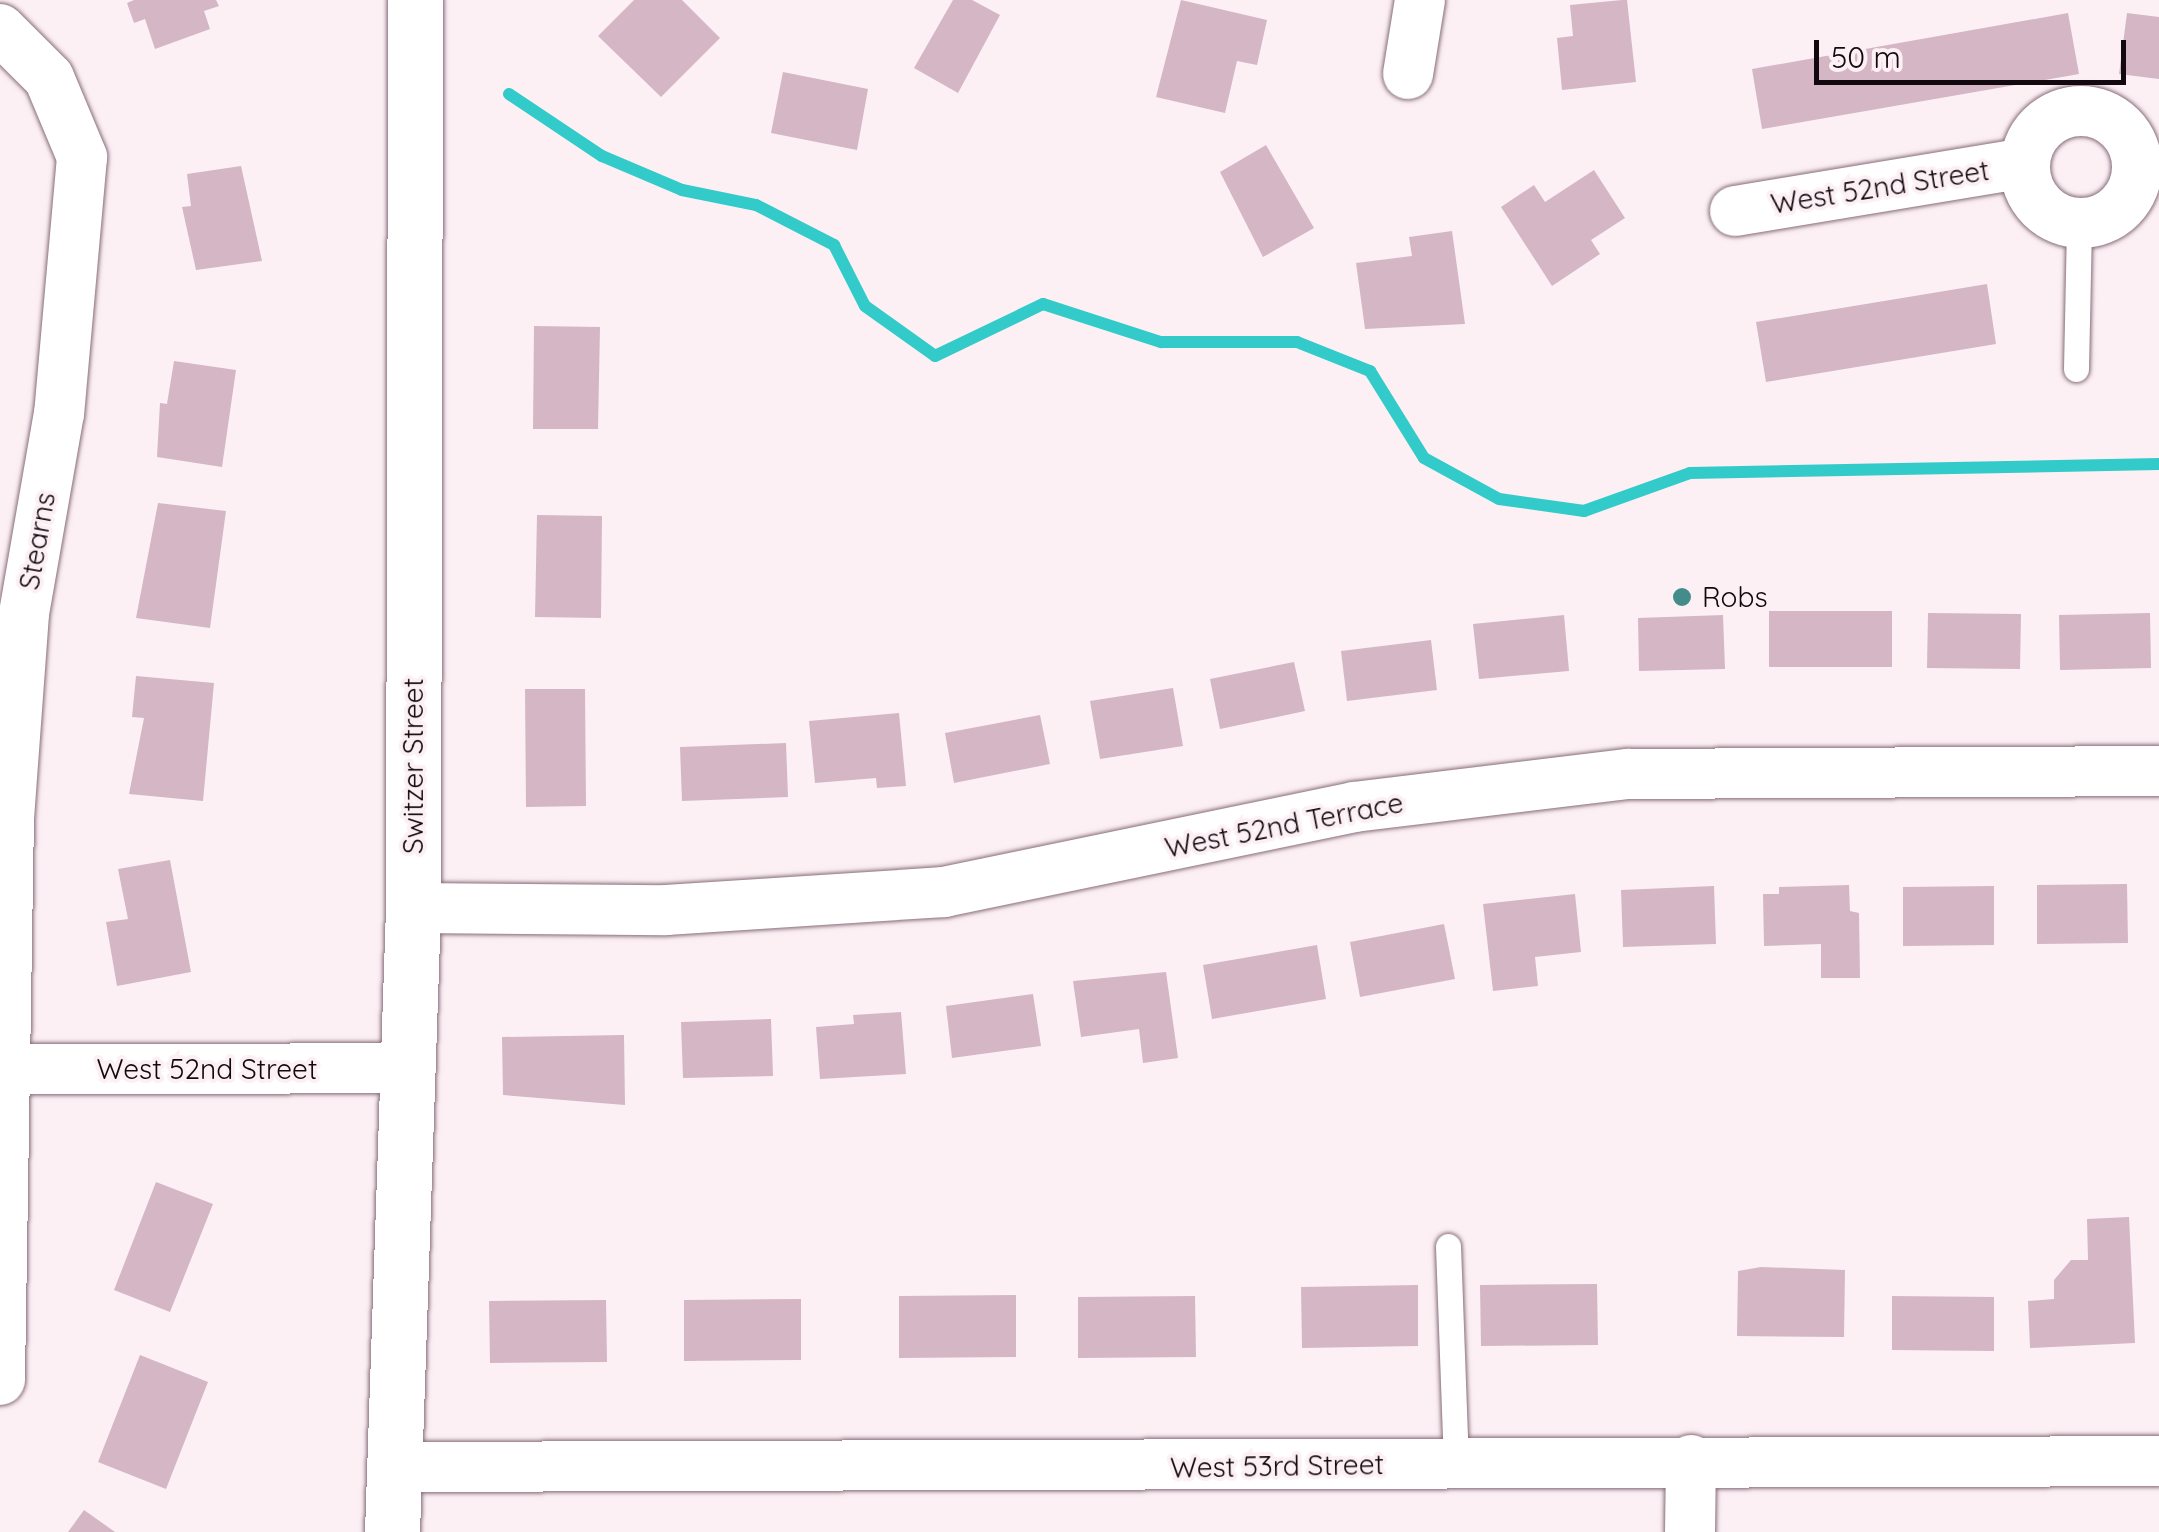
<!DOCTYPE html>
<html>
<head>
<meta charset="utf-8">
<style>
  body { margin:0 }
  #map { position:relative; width:2159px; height:1532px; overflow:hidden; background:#fcf0f5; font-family:Quicksand,sans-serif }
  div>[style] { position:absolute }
  .stream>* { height:12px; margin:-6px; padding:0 6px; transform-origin:6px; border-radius:6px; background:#33cbc9 }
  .building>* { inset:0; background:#d4b6c5 }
  .roads { filter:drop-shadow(0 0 2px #886d7a) drop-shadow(0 0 2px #886d7a) }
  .service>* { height:25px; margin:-12.5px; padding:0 12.5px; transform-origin:12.5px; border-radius:12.5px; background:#fff }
  .minor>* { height:50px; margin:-25px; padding:0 25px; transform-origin:25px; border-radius:25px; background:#fff }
  .minor>.ring { margin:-25px; padding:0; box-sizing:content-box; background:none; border:50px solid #fff; border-radius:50% }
  .tertiary>* { height:55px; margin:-27.5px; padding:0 27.5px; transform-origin:27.5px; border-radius:27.5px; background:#fff }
  .dots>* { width:28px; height:28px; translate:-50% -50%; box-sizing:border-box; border:5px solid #fcf0f5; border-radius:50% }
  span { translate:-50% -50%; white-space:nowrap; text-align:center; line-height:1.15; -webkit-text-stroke:8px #fcf0f5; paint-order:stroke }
  .street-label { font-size:28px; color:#12090e }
  .poi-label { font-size:28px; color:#12090e }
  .left { translate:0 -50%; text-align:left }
  .scale { position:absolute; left:1814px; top:40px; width:312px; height:45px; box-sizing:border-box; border:5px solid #12090e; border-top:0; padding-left:12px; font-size:30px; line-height:35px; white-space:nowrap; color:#12090e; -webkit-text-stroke:8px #fcf0f5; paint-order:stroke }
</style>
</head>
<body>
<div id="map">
  <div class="stream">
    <div style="left:509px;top:94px;width:112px;rotate:33.7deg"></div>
    <div style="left:602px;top:156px;width:87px;rotate:23deg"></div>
    <div style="left:682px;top:190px;width:76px;rotate:11.5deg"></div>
    <div style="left:756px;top:205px;width:88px;rotate:27.1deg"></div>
    <div style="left:834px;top:245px;width:68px;rotate:63.1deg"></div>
    <div style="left:865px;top:306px;width:86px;rotate:35.5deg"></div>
    <div style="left:935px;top:356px;width:120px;rotate:-25.7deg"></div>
    <div style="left:1043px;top:304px;width:124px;rotate:17.9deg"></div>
    <div style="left:1161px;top:342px;width:136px"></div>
    <div style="left:1297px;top:342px;width:79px;rotate:21.7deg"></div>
    <div style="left:1370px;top:371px;width:102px;rotate:58.2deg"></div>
    <div style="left:1424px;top:458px;width:85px;rotate:28.7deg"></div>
    <div style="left:1499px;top:499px;width:86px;rotate:8deg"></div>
    <div style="left:1584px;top:511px;width:113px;rotate:-19.7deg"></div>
    <div style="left:1690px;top:473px;width:469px;rotate:-1.1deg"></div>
  </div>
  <div class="building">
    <div style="clip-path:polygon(134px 0,216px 0,219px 6px,204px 11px,210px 29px,155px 49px,145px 19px,134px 23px,127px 3px)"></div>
    <div style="clip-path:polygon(634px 0,682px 0,720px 38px,661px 97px,598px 36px)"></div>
    <div style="clip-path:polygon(953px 0,972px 0,1000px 15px,958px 93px,914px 68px)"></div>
    <div style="clip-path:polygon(1181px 0,1267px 20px,1257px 65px,1237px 61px,1225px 113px,1156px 97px)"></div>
    <div style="clip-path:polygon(1622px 0,1627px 0,1636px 82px,1562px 90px,1557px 38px,1573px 36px,1570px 5px)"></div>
    <div style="clip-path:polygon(2068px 13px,2079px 74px,1762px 129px,1752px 69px)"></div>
    <div style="clip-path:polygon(2127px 13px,2159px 17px,2159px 79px,2119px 74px)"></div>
    <div style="clip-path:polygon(783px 72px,868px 89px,857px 150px,771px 133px)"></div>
    <div style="clip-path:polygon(1266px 145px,1314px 228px,1263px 257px,1220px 172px)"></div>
    <div style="clip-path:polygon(241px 166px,262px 261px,196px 270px,182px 207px,191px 206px,187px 174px)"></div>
    <div style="clip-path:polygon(1594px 170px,1625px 218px,1591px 240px,1600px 254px,1552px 286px,1501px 207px,1534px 185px,1545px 202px)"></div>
    <div style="clip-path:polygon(1452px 231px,1465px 324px,1365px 329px,1356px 263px,1412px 256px,1409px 237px)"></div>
    <div style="clip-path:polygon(1987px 284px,1996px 344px,1766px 382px,1756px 322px)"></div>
    <div style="clip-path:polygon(534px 326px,600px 327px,598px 429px,533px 429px)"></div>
    <div style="clip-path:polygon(174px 361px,236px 370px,222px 467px,157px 457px,160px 403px,167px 404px)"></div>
    <div style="clip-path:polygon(158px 503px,226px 511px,210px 628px,136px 618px)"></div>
    <div style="clip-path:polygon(537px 515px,602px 516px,601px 618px,535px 617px)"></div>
    <div style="clip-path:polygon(1769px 611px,1892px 611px,1892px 667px,1769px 667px)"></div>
    <div style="clip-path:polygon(1928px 613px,2021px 614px,2020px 669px,1927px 668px)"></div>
    <div style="clip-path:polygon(2150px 613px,2151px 668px,2060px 670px,2059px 615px)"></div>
    <div style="clip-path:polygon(1564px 615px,1569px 671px,1479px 679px,1473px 624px)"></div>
    <div style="clip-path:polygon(1723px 615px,1725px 669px,1639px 671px,1638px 618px)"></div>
    <div style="clip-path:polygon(1431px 640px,1437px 690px,1347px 701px,1341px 651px)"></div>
    <div style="clip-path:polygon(1294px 662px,1305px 711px,1220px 729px,1210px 679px)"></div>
    <div style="clip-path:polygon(136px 676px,214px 683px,203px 801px,129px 794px,144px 718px,132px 717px)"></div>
    <div style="clip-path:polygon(1173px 688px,1183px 746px,1100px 759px,1090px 701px)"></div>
    <div style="clip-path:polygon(525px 689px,585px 689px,586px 806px,526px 807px)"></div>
    <div style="clip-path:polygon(899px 713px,906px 786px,877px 788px,876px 778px,815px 783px,809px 721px)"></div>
    <div style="clip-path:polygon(1040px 715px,1050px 764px,954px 783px,945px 733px)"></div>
    <div style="clip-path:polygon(786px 743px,788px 797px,682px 801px,680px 747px)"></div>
    <div style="clip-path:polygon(170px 860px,191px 972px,117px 986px,106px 922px,128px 919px,118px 869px)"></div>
    <div style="clip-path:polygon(2127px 884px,2128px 943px,2037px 944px,2037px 885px)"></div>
    <div style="clip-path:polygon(1849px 885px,1850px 911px,1859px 913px,1860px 978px,1821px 978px,1821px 944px,1764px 946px,1763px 894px,1779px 894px,1779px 887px)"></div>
    <div style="clip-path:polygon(1714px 886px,1716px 944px,1623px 947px,1621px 890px)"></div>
    <div style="clip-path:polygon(1994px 886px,1994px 945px,1903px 946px,1903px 887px)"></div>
    <div style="clip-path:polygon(1575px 894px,1581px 952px,1535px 957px,1538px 986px,1493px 991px,1483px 904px)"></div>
    <div style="clip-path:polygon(1444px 924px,1455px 979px,1360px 997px,1350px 942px)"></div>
    <div style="clip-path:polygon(1317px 945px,1326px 999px,1212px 1019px,1203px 965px)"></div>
    <div style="clip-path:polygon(1166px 972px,1178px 1058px,1143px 1063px,1139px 1029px,1081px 1037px,1073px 981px)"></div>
    <div style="clip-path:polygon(1033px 994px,1041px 1046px,952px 1058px,946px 1006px)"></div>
    <div style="clip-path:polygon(901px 1012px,906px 1074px,820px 1079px,816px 1027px,854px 1024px,853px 1015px)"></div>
    <div style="clip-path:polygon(771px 1019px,773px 1076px,683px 1078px,681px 1022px)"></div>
    <div style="clip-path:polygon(624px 1035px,625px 1105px,503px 1095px,502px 1037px)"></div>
    <div style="clip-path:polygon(156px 1182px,213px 1204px,170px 1312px,114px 1290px)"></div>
    <div style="clip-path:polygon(2129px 1217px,2135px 1343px,2030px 1348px,2028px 1301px,2054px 1299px,2054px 1280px,2071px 1260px,2088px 1260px,2087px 1219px)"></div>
    <div style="clip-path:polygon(1761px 1267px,1845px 1270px,1844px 1337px,1737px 1336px,1738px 1271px)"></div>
    <div style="clip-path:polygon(1597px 1284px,1598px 1345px,1481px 1346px,1480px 1285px)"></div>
    <div style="clip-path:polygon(1418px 1285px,1418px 1346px,1302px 1348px,1301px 1287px)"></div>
    <div style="clip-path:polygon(1016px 1295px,1016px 1357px,899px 1358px,899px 1296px)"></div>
    <div style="clip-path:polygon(1195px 1296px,1196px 1357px,1078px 1358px,1078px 1297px)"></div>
    <div style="clip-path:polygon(1892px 1296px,1994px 1297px,1994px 1351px,1892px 1350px)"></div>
    <div style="clip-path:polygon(801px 1299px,801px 1360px,684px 1361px,684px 1300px)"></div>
    <div style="clip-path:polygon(606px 1300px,607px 1362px,490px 1363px,489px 1301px)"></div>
    <div style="clip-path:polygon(140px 1355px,208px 1382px,166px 1489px,98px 1462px)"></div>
    <div style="clip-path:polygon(84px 1510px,115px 1532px,68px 1532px)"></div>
  </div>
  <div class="roads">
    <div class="service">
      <div style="left:2076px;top:369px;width:145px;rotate:-88.8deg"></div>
      <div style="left:1448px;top:1246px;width:217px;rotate:87.9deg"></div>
    </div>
    <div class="minor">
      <div style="left:0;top:29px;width:69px;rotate:45deg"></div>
      <div style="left:49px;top:78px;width:86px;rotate:67.3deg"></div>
      <div style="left:82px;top:157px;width:257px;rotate:95.1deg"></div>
      <div style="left:59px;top:413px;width:204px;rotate:99.9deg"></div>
      <div style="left:24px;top:614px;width:204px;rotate:94.2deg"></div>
      <div style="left:9px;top:817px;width:563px;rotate:90.92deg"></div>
      <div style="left:1408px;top:74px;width:75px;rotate:-80.8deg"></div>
      <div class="ring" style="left:2025px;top:111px;width:62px;height:62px"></div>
      <div style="left:1735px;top:211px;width:293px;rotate:-9.4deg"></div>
      <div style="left:413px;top:908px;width:253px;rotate:0.5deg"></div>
      <div style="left:666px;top:910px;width:279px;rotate:-3.7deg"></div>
      <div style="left:944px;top:892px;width:419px;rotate:-11.7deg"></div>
      <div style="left:1354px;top:807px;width:276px;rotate:-6.9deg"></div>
      <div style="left:1628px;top:774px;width:531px;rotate:-0.32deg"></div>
      <div style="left:7px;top:1069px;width:400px;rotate:-0.1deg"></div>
      <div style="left:394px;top:1467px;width:1765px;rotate:-0.19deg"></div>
      <div style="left:1690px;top:1532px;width:72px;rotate:-89.2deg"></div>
    </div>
    <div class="tertiary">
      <div style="left:392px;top:1532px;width:624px;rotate:-88.07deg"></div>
      <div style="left:413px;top:908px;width:908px;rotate:-89.87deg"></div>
    </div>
  </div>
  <div class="dots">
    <div style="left:1682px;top:597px;background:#448c8a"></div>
  </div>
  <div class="street-label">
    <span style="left:1880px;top:187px;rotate:-9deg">West 52nd Street</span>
    <span style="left:37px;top:541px;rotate:-80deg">Stearns</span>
    <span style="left:413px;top:766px;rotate:-90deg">Switzer Street</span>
    <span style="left:1284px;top:825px;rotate:-11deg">West 52nd Terrace</span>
    <span style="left:207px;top:1069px">West 52nd Street</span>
    <span style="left:1277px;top:1466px;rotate:-1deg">West 53rd Street</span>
  </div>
  <div class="poi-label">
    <span class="left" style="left:1702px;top:597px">Robs</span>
  </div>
  <div class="scale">50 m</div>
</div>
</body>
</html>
